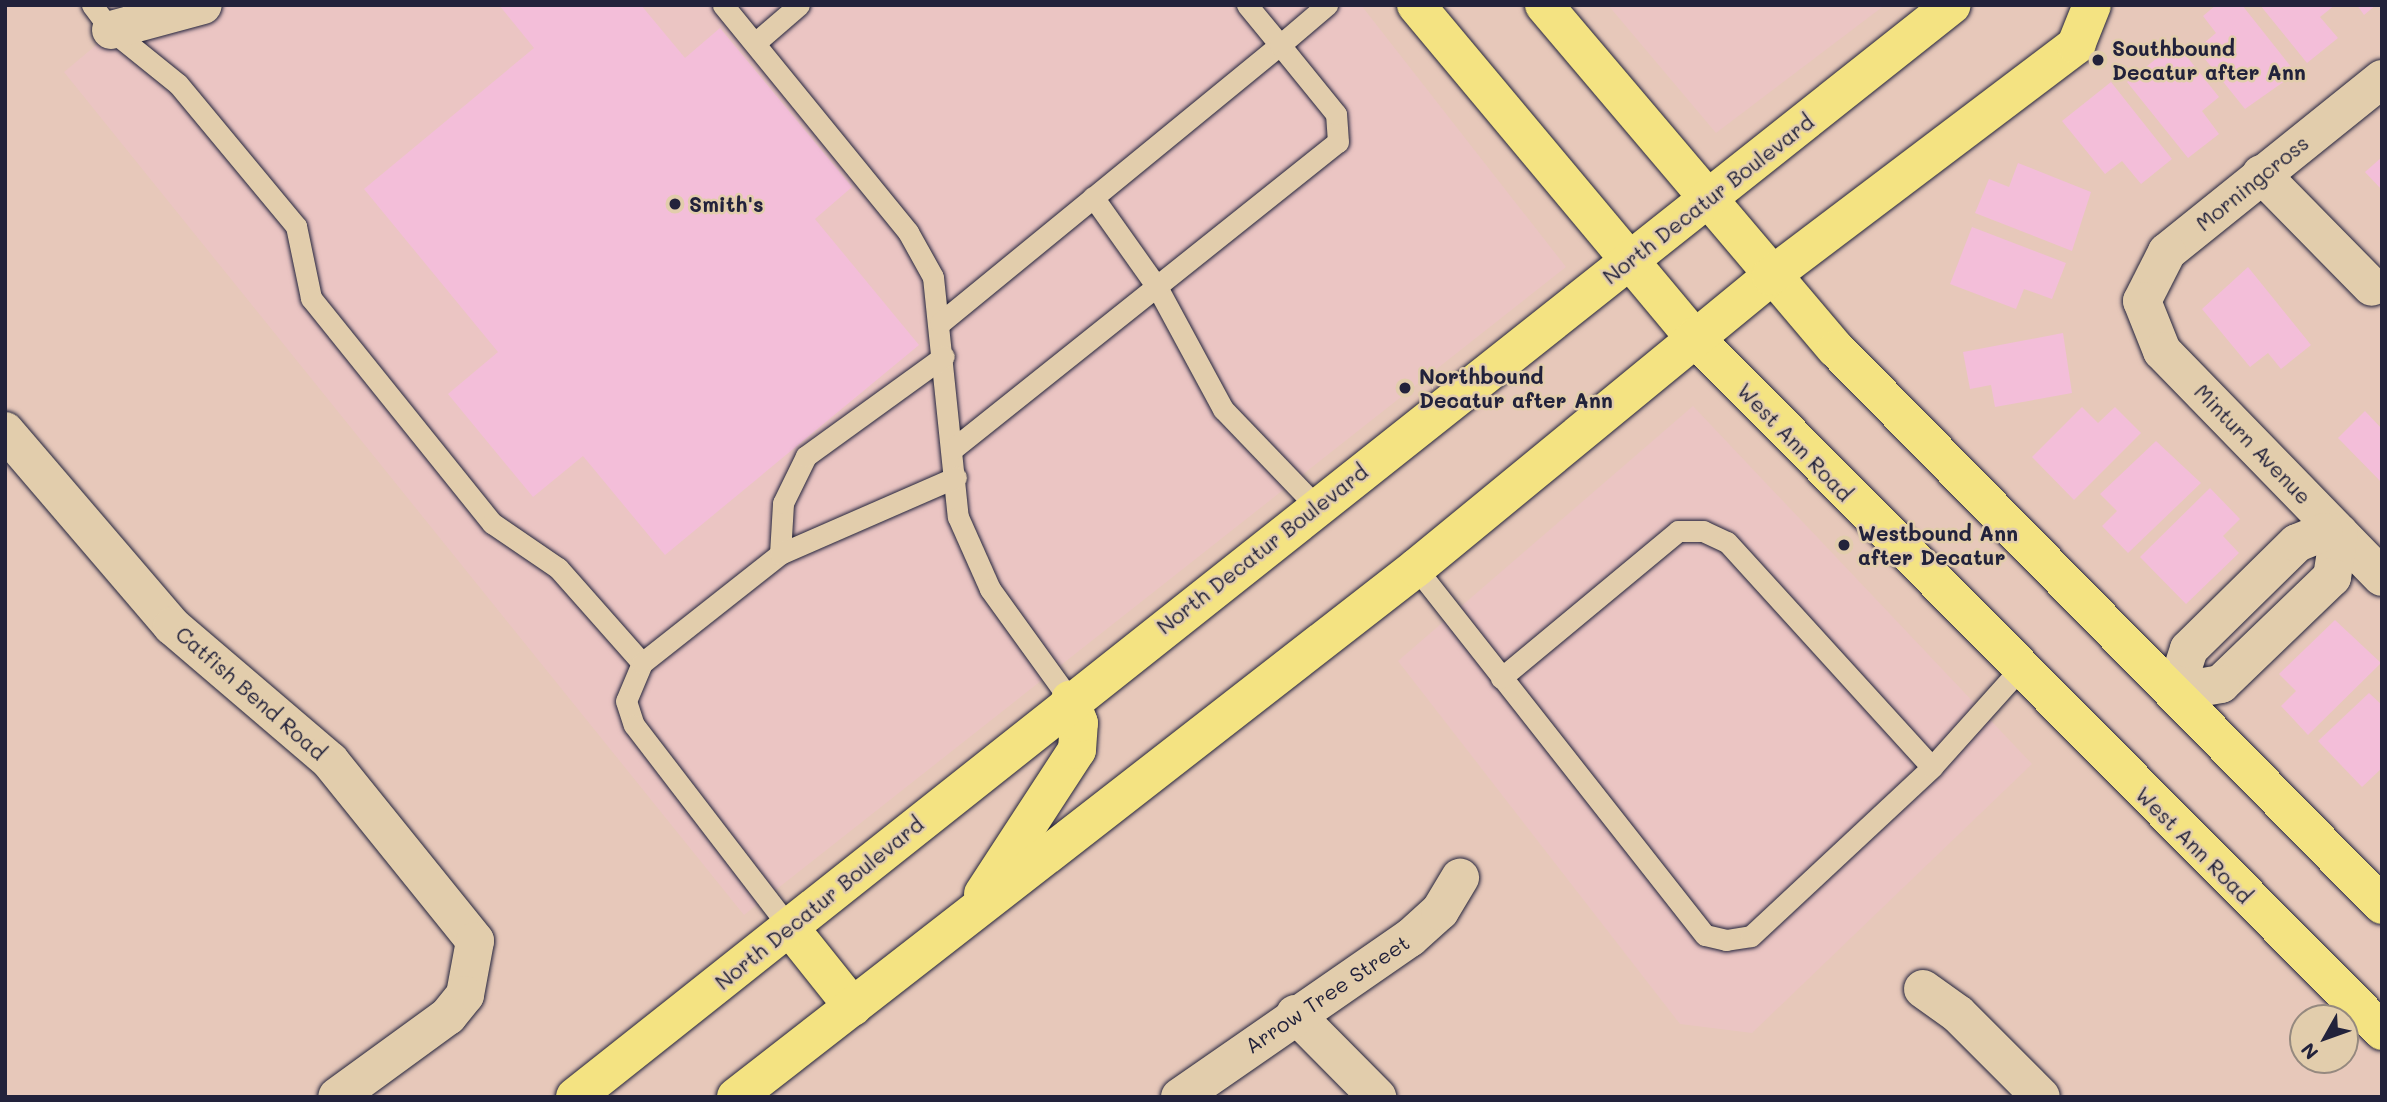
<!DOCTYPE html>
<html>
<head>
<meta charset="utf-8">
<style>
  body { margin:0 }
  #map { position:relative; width:2387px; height:1102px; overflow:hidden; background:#e7c8ba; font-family:Mali,sans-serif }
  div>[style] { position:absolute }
  .built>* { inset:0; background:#ebc5c3 }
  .building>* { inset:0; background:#f3bed9 }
  .roads { filter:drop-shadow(0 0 2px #22223b) drop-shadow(0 0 2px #22223b) }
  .lane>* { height:21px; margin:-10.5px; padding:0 10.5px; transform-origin:10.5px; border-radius:10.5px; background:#e2cdac }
  .street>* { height:38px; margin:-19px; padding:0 19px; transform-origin:19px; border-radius:19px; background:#e2cdac }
  .primary>* { height:38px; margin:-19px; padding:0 19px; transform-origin:19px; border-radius:19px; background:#f4e382 }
  .dots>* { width:19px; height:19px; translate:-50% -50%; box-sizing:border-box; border:4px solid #e2cdac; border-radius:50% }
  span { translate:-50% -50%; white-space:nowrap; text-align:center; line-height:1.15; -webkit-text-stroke:5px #e2cdac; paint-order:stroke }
  .poi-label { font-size:21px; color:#22223b; font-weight:700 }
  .left { translate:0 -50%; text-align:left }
  .street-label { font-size:21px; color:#22223b }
  .frame { position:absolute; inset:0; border:7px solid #22223b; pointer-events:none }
  .north { position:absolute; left:2289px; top:1004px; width:70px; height:70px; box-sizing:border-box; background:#e2cdac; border:2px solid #95897f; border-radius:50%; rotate:230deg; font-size:19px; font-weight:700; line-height:28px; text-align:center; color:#22223b }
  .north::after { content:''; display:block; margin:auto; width:24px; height:32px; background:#22223b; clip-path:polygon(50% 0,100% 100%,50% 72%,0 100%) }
</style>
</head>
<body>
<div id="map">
  <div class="built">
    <div style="clip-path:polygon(144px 5px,1361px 5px,1566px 267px,744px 915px,64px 72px)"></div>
    <div style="clip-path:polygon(1608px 5px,1885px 5px,1716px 133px)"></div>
    <div style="clip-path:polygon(1693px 406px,2032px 764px,1752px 1033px,1680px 1024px,1398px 661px)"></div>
  </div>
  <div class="building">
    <div style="clip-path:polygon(499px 5px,641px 5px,685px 58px,720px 28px,852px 187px,815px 219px,919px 345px,665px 555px,583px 456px,533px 497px,448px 394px,498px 352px,364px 189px,534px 48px)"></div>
    <div style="clip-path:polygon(2216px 5px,2242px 5px,2296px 73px,2245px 109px,2197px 49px,2216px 33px,2203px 16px)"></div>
    <div style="clip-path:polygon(2260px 5px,2335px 5px,2320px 17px,2338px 38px,2307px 63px)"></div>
    <div style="clip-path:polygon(2357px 5px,2376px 5px,2364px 15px)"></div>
    <div style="clip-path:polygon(2176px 43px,2219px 97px,2202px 111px,2219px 134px,2188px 158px,2127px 82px)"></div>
    <div style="clip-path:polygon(2111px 82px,2172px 159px,2141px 184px,2122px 161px,2105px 174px,2062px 121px)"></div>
    <div style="clip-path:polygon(2382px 157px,2382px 190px,2365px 172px)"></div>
    <div style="clip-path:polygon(2018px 163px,2091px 192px,2072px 251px,1975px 213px,1989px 179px,2009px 187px)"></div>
    <div style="clip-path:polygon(1972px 227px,2066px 263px,2052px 299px,2024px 289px,2016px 309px,1950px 284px)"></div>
    <div style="clip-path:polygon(2248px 267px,2311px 345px,2281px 369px,2268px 353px,2250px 367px,2202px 309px)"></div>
    <div style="clip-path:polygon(2063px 333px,2072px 393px,1995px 407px,1991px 385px,1970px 389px,1963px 352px)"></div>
    <div style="clip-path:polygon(2082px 407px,2098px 423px,2115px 407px,2141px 433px,2074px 500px,2032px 457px)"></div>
    <div style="clip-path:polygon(2365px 411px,2382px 429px,2382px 483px,2338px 438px)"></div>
    <div style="clip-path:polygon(2156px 441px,2201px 483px,2128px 553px,2102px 526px,2117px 511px,2100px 494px)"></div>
    <div style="clip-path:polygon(2210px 488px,2240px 519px,2223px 536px,2239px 553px,2186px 604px,2140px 557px)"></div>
    <div style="clip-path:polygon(2335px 620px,2381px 663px,2308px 735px,2281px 706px,2296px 691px,2279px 674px)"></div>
    <div style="clip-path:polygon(2369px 693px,2382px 705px,2382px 768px,2362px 787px,2318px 741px)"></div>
  </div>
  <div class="roads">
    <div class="lane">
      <div style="left:92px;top:5px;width:31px;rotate:53deg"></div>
      <div style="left:111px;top:30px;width:86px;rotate:38.9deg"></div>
      <div style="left:178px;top:84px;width:185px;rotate:50.3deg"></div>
      <div style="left:296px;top:226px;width:74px;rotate:78.2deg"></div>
      <div style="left:311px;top:298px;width:289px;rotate:51.2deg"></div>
      <div style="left:492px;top:523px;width:80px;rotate:34.3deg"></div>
      <div style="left:558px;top:568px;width:127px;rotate:48.5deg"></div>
      <div style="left:642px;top:663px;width:41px;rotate:112.8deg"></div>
      <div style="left:626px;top:701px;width:25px;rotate:72deg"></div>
      <div style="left:634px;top:725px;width:256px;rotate:52.5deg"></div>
      <div style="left:723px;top:5px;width:293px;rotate:50.8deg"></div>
      <div style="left:908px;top:232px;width:51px;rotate:60.9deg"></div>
      <div style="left:933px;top:277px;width:241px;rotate:84.1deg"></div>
      <div style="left:958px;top:517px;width:79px;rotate:66deg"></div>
      <div style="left:990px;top:589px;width:137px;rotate:54.2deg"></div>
      <div style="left:755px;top:43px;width:58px;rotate:-40.8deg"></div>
      <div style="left:1093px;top:197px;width:110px;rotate:54.6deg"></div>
      <div style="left:1157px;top:287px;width:139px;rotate:61.6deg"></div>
      <div style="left:1223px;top:409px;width:134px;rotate:46.2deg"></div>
      <div style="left:940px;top:323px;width:439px;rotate:-39.3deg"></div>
      <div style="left:1280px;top:45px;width:52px;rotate:-129.5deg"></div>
      <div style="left:954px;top:448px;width:491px;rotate:-38.6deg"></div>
      <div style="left:1338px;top:142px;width:28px;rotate:-94deg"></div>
      <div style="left:1336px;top:114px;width:89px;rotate:-129.1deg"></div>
      <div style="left:1280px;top:45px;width:62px;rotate:-40.4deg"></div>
      <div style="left:780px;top:554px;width:51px;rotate:-86.6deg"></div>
      <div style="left:783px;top:503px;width:52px;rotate:-63.9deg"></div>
      <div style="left:806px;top:456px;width:170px;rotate:-35.9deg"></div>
      <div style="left:1416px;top:568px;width:467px;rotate:51.8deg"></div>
      <div style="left:1705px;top:935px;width:22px;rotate:13deg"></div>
      <div style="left:1726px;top:940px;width:25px;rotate:-9deg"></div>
      <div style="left:1751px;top:936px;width:248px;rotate:-43deg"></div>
      <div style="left:1932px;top:767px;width:130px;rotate:-48.1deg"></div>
      <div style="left:642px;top:663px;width:176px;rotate:-38.3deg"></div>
      <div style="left:780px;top:554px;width:192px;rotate:-23.6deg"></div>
      <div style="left:1501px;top:678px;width:230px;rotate:-39.7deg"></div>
      <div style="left:1678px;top:531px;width:25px"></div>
      <div style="left:1703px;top:531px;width:26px;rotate:25deg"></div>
      <div style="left:1727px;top:542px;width:304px;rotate:47.7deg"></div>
    </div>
    <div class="street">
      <div style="left:111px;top:30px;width:95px;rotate:-15.2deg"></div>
      <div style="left:2382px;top:79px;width:276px;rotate:141.2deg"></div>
      <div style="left:2167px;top:252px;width:55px;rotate:117deg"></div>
      <div style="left:2142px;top:301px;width:54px;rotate:68.2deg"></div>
      <div style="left:2162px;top:351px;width:315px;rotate:45.8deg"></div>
      <div style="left:2261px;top:174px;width:158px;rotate:45.5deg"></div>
      <div style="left:5px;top:431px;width:257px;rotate:49.4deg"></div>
      <div style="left:172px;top:626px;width:208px;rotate:40.5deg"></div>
      <div style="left:330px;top:761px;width:231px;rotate:51.1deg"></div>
      <div style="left:475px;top:941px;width:55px;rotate:100.5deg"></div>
      <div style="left:465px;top:995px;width:27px;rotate:129deg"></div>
      <div style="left:448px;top:1016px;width:137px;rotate:143.9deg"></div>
      <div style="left:2324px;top:532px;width:15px;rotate:4deg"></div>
      <div style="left:2339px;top:533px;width:45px;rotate:99deg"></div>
      <div style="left:2332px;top:577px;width:154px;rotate:136.1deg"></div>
      <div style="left:2221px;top:684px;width:47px;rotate:170.1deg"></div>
      <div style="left:2175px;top:692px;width:45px;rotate:-72deg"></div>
      <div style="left:2189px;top:649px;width:151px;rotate:-44.5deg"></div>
      <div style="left:2297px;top:543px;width:29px;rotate:-22deg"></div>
      <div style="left:1923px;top:989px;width:43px;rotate:35.5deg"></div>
      <div style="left:1958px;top:1014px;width:117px;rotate:45deg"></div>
      <div style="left:1295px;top:1014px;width:117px;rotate:45.3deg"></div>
      <div style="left:1180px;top:1097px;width:280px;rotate:-34.7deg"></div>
      <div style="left:1410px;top:938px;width:40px;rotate:-42deg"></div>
      <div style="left:1440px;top:911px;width:39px;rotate:-59deg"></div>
    </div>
    <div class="primary">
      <div style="left:1416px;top:5px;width:433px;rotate:50.1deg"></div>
      <div style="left:1694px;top:337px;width:977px;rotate:45.25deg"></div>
      <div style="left:1544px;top:5px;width:451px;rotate:49.7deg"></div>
      <div style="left:1836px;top:349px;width:779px;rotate:45.52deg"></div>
      <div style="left:983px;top:894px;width:172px;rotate:-56.9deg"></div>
      <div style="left:1077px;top:750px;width:27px;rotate:-86deg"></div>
      <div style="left:1079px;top:723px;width:25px;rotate:-111deg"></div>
      <div style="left:790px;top:928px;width:101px;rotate:51.4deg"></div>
      <div style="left:575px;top:1097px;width:1757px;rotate:-38.42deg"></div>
      <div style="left:736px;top:1097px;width:862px;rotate:-37.88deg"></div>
      <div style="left:1416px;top:568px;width:460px;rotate:-39.4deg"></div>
      <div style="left:1771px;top:276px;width:383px;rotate:-37.1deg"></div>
      <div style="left:2076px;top:45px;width:43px;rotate:-68.2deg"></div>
    </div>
  </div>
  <div class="dots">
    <div style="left:2098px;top:60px;background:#22223b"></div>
    <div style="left:675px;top:204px;background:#22223b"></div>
    <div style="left:1405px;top:388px;background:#22223b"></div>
    <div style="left:1844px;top:545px;background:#22223b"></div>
  </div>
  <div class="poi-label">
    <span class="left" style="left:2112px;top:60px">Southbound<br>Decatur after Ann</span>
    <span class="left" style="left:689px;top:204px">Smith's</span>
    <span class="left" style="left:1419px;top:388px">Northbound<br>Decatur after Ann</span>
    <span class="left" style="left:1858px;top:545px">Westbound Ann<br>after Decatur</span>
  </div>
  <div class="street-label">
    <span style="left:2252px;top:183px;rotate:-39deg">Morningcross</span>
    <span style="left:1708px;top:199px;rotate:-38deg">North Decatur Boulevard</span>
    <span style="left:1795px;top:442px;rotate:46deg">West Ann Road</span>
    <span style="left:2253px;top:444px;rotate:46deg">Minturn Avenue</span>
    <span style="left:1262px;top:549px;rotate:-38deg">North Decatur Boulevard</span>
    <span style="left:251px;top:693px;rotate:41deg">Catfish Bend Road</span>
    <span style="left:2194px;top:845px;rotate:45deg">West Ann Road</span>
    <span style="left:819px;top:903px;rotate:-39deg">North Decatur Boulevard</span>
    <span style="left:1327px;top:994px;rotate:-34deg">Arrow Tree Street</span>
  </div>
  <div class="frame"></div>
  <div class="north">N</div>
</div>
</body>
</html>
